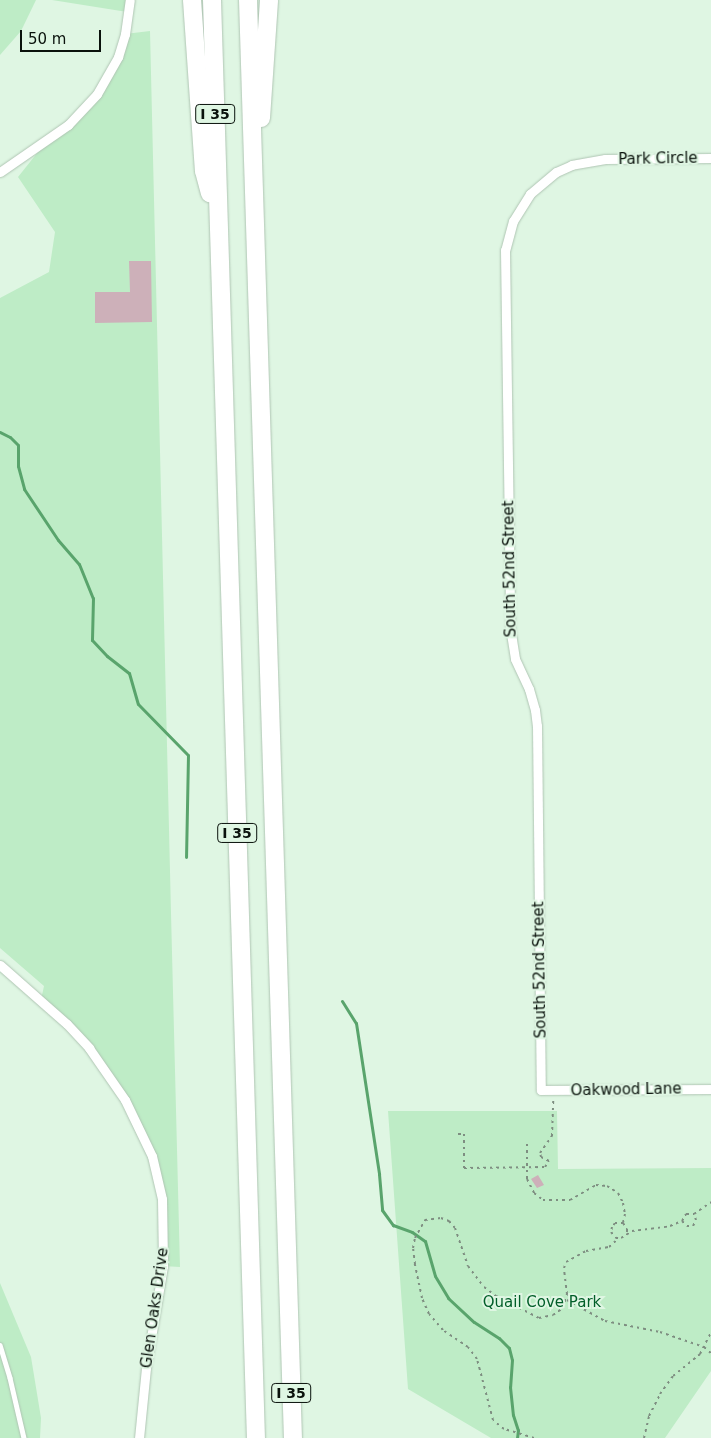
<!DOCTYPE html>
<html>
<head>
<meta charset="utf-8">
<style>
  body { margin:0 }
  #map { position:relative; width:711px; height:1438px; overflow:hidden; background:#dff6e3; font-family:"DejaVu Sans",sans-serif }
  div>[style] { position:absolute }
  .green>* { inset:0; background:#beecc6 }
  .stream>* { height:3px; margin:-1.5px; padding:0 1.5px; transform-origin:1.5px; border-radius:1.5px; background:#59a46c }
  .building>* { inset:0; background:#cdb0b9 }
  .path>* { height:2px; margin-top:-1px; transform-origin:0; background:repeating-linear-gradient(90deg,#7e8e81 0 2.5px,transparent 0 6.5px) }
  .roads { filter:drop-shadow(0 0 1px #afc5b3) drop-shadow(0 0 1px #afc5b3) }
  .service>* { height:4.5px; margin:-2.25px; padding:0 2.25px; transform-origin:2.25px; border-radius:2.25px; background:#fff }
  .minor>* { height:9px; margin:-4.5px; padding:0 4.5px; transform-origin:4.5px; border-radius:4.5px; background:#fff }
  .motorway>* { height:18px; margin:-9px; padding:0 9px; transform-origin:9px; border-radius:9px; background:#fff }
  span { translate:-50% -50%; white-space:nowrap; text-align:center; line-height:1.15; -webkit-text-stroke:4px #dff6e3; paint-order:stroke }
  .shield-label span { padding:1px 4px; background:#dff6e3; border:1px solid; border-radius:4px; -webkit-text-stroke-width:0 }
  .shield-label { font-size:14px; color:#0a120c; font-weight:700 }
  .street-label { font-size:15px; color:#0a120c }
  .park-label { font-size:15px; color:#025e29 }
  .scale { position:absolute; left:20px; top:30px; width:81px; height:22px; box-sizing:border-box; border:2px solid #0a120c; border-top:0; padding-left:6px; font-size:15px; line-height:18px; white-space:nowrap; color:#0a120c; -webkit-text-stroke:4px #dff6e3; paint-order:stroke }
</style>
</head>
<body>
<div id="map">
  <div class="green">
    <div style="clip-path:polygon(0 0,36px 0,21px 31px,0 55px)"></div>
    <div style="clip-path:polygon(52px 0,130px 0,129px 12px,121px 11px)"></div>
    <div style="clip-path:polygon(150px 31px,171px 913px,180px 1267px,163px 1266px,159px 1178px,108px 1073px,41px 1000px,44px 986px,0 948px,0 298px,49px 272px,55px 232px,18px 177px,46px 142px,97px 94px,125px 34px)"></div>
    <div style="clip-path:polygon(388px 1111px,557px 1111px,558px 1169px,711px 1168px,711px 1371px,665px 1438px,491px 1438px,408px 1389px)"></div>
    <div style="clip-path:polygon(0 1283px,31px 1357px,41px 1418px,40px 1438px,0 1438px)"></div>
  </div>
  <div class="stream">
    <div style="left:0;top:432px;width:11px;rotate:27deg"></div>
    <div style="left:10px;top:437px;width:11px;rotate:45deg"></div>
    <div style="left:18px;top:445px;width:21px;rotate:90deg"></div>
    <div style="left:18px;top:466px;width:24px;rotate:75deg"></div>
    <div style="left:24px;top:489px;width:61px;rotate:56.3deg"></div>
    <div style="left:58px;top:540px;width:32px;rotate:49deg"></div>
    <div style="left:79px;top:564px;width:37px;rotate:68deg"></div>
    <div style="left:93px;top:598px;width:42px;rotate:91.4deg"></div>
    <div style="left:92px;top:640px;width:22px;rotate:47deg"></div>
    <div style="left:107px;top:656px;width:28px;rotate:38deg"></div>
    <div style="left:129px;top:673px;width:32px;rotate:74deg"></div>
    <div style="left:138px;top:704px;width:71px;rotate:45.6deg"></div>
    <div style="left:188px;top:755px;width:102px;rotate:91.1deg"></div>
    <div style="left:342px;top:1001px;width:26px;rotate:58deg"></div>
    <div style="left:356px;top:1023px;width:153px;rotate:81.3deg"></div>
    <div style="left:379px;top:1174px;width:36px;rotate:85deg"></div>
    <div style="left:382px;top:1210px;width:19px;rotate:54deg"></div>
    <div style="left:393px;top:1225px;width:20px;rotate:20deg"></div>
    <div style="left:412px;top:1232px;width:16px;rotate:35deg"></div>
    <div style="left:425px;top:1241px;width:36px;rotate:74deg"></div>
    <div style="left:435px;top:1276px;width:26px;rotate:59deg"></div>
    <div style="left:448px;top:1298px;width:35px;rotate:43deg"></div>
    <div style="left:474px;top:1322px;width:30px;rotate:33deg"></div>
    <div style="left:499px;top:1338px;width:14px;rotate:45deg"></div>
    <div style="left:509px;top:1348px;width:12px;rotate:76deg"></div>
    <div style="left:512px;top:1360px;width:27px;rotate:94deg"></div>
    <div style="left:510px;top:1387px;width:28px;rotate:84deg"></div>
    <div style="left:513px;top:1415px;width:16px;rotate:72deg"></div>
    <div style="left:518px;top:1430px;width:8px;rotate:97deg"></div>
  </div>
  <div class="building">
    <div style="clip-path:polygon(129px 261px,151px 261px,152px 322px,95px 323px,95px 292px,130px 292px)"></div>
    <div style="clip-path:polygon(538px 1175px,544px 1185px,537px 1188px,531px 1179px)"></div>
  </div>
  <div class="path">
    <div style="left:458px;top:1134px;width:6px"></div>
    <div style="left:464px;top:1134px;width:34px;rotate:90deg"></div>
    <div style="left:464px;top:1168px;width:81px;rotate:-0.7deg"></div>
    <div style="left:545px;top:1167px;width:7px;rotate:-56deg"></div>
    <div style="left:549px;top:1161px;width:9px;rotate:-153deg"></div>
    <div style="left:541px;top:1157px;width:4px;rotate:-104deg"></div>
    <div style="left:540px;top:1153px;width:21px;rotate:-55deg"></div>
    <div style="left:552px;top:1136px;width:37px;rotate:-88deg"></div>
    <div style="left:527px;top:1144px;width:35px;rotate:90deg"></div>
    <div style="left:527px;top:1179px;width:16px;rotate:63deg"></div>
    <div style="left:534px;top:1193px;width:11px;rotate:38deg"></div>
    <div style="left:543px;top:1200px;width:27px"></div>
    <div style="left:570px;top:1200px;width:30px;rotate:-30deg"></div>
    <div style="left:596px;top:1185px;width:11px;rotate:5deg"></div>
    <div style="left:607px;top:1186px;width:13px;rotate:32deg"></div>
    <div style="left:618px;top:1193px;width:11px;rotate:63deg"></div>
    <div style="left:623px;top:1203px;width:11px;rotate:80deg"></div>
    <div style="left:625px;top:1214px;width:9px;rotate:103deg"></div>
    <div style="left:682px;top:1221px;width:7px;rotate:45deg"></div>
    <div style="left:687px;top:1226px;width:6px"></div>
    <div style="left:693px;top:1226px;width:7px;rotate:-63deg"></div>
    <div style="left:696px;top:1220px;width:6px;rotate:-108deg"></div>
    <div style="left:623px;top:1223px;width:8px;rotate:180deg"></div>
    <div style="left:615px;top:1223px;width:5px;rotate:127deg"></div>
    <div style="left:612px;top:1227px;width:5px;rotate:101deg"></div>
    <div style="left:611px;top:1232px;width:8px;rotate:50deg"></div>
    <div style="left:616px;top:1238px;width:5px"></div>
    <div style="left:621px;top:1238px;width:13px;rotate:-32deg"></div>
    <div style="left:632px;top:1231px;width:38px;rotate:-7deg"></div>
    <div style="left:670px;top:1226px;width:13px;rotate:-23deg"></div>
    <div style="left:682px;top:1221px;width:8px;rotate:-60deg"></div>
    <div style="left:686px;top:1214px;width:8px"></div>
    <div style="left:694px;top:1214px;width:21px;rotate:-35deg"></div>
    <div style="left:623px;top:1223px;width:7px;rotate:56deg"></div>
    <div style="left:627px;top:1229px;width:4px;rotate:90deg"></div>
    <div style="left:567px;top:1300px;width:43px;rotate:28.9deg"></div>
    <div style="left:605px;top:1321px;width:56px;rotate:11.3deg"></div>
    <div style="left:660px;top:1332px;width:46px;rotate:18.8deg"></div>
    <div style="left:704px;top:1347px;width:9px;rotate:41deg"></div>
    <div style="left:534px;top:1438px;width:31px;rotate:-163deg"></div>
    <div style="left:504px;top:1429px;width:14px;rotate:-141deg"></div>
    <div style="left:493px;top:1420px;width:63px;rotate:-104.7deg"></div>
    <div style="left:477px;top:1359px;width:15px;rotate:-127deg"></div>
    <div style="left:468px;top:1347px;width:30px;rotate:-146deg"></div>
    <div style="left:443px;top:1330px;width:21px;rotate:-131deg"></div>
    <div style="left:429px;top:1314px;width:17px;rotate:-114deg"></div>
    <div style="left:422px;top:1298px;width:35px;rotate:-102deg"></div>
    <div style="left:415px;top:1264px;width:16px;rotate:-97deg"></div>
    <div style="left:413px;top:1248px;width:10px;rotate:-79deg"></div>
    <div style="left:415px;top:1238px;width:21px;rotate:-61deg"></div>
    <div style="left:425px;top:1220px;width:16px;rotate:-7deg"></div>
    <div style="left:441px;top:1218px;width:9px;rotate:21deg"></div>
    <div style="left:449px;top:1221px;width:9px;rotate:49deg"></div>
    <div style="left:455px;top:1228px;width:40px;rotate:71.1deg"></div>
    <div style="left:468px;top:1266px;width:26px;rotate:53deg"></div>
    <div style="left:484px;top:1287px;width:15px;rotate:37deg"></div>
    <div style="left:496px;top:1296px;width:48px;rotate:27.1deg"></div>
    <div style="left:539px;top:1318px;width:14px;rotate:-12deg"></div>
    <div style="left:553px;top:1315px;width:12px;rotate:-35deg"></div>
    <div style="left:563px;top:1308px;width:15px;rotate:-74deg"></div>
    <div style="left:567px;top:1294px;width:26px;rotate:-97deg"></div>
    <div style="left:564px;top:1268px;width:6px;rotate:-72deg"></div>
    <div style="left:566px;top:1262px;width:23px;rotate:-29deg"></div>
    <div style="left:586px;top:1251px;width:23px;rotate:-10deg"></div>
    <div style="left:609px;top:1247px;width:13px;rotate:-42deg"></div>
    <div style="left:644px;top:1438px;width:23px;rotate:-77deg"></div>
    <div style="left:649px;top:1416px;width:25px;rotate:-63deg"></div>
    <div style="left:660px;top:1394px;width:22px;rotate:-54deg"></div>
    <div style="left:673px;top:1376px;width:35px;rotate:-39deg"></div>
    <div style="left:700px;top:1354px;width:25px;rotate:-63deg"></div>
  </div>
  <div class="roads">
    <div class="service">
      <div style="left:0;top:1345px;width:34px;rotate:73deg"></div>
      <div style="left:10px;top:1378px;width:62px;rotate:76.9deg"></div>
    </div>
    <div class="minor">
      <div style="left:711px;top:158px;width:106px;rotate:179.5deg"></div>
      <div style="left:605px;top:159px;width:34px;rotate:170deg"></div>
      <div style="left:572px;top:165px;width:17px;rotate:156deg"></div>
      <div style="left:556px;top:172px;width:34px;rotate:140deg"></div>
      <div style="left:530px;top:194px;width:32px;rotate:122deg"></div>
      <div style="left:513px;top:221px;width:30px;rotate:105deg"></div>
      <div style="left:505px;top:250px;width:377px;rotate:89.2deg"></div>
      <div style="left:510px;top:627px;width:32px;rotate:81deg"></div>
      <div style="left:515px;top:659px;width:33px;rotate:65deg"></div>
      <div style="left:529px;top:689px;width:22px;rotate:74deg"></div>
      <div style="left:535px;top:710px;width:16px;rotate:83deg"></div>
      <div style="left:537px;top:726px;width:364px;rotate:89.4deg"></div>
      <div style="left:541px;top:1090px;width:170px;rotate:-0.3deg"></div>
      <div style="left:0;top:172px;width:83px;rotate:-34.7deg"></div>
      <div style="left:68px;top:125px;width:42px;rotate:-46.9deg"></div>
      <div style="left:97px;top:94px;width:43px;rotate:-60.4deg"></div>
      <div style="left:118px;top:57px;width:24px;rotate:-73deg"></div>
      <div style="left:125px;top:34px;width:34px;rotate:-82deg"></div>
      <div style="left:0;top:965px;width:89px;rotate:41.4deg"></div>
      <div style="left:67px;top:1024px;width:33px;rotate:47deg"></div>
      <div style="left:89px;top:1048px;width:63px;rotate:55.3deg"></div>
      <div style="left:125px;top:1100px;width:62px;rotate:64.3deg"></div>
      <div style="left:152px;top:1156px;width:44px;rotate:76.9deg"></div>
      <div style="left:162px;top:1199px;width:67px;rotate:89.1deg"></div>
      <div style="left:163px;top:1266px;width:103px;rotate:99.5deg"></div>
      <div style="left:146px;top:1368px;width:70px;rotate:95.7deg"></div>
    </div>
    <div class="motorway">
      <div style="left:192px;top:0;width:171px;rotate:86deg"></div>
      <div style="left:204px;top:171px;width:23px;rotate:75deg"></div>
      <div style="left:212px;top:0;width:1439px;rotate:88.25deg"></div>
      <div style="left:248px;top:0;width:1439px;rotate:88.21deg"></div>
      <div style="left:261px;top:118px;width:118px;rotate:-86.1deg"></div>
    </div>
  </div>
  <div class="shield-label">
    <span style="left:215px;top:114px">I 35</span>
    <span style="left:237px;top:833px">I 35</span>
    <span style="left:291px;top:1393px">I 35</span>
  </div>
  <div class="street-label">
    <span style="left:658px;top:159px;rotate:-1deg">Park Circle</span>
    <span style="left:510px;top:569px;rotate:-91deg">South 52nd Street</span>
    <span style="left:540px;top:970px;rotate:-91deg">South 52nd Street</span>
    <span style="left:626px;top:1090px;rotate:-1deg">Oakwood Lane</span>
    <span style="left:155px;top:1308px;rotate:-82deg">Glen Oaks Drive</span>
  </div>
  <div class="park-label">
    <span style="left:542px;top:1303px">Quail Cove Park</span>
  </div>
  <div class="scale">50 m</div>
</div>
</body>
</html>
